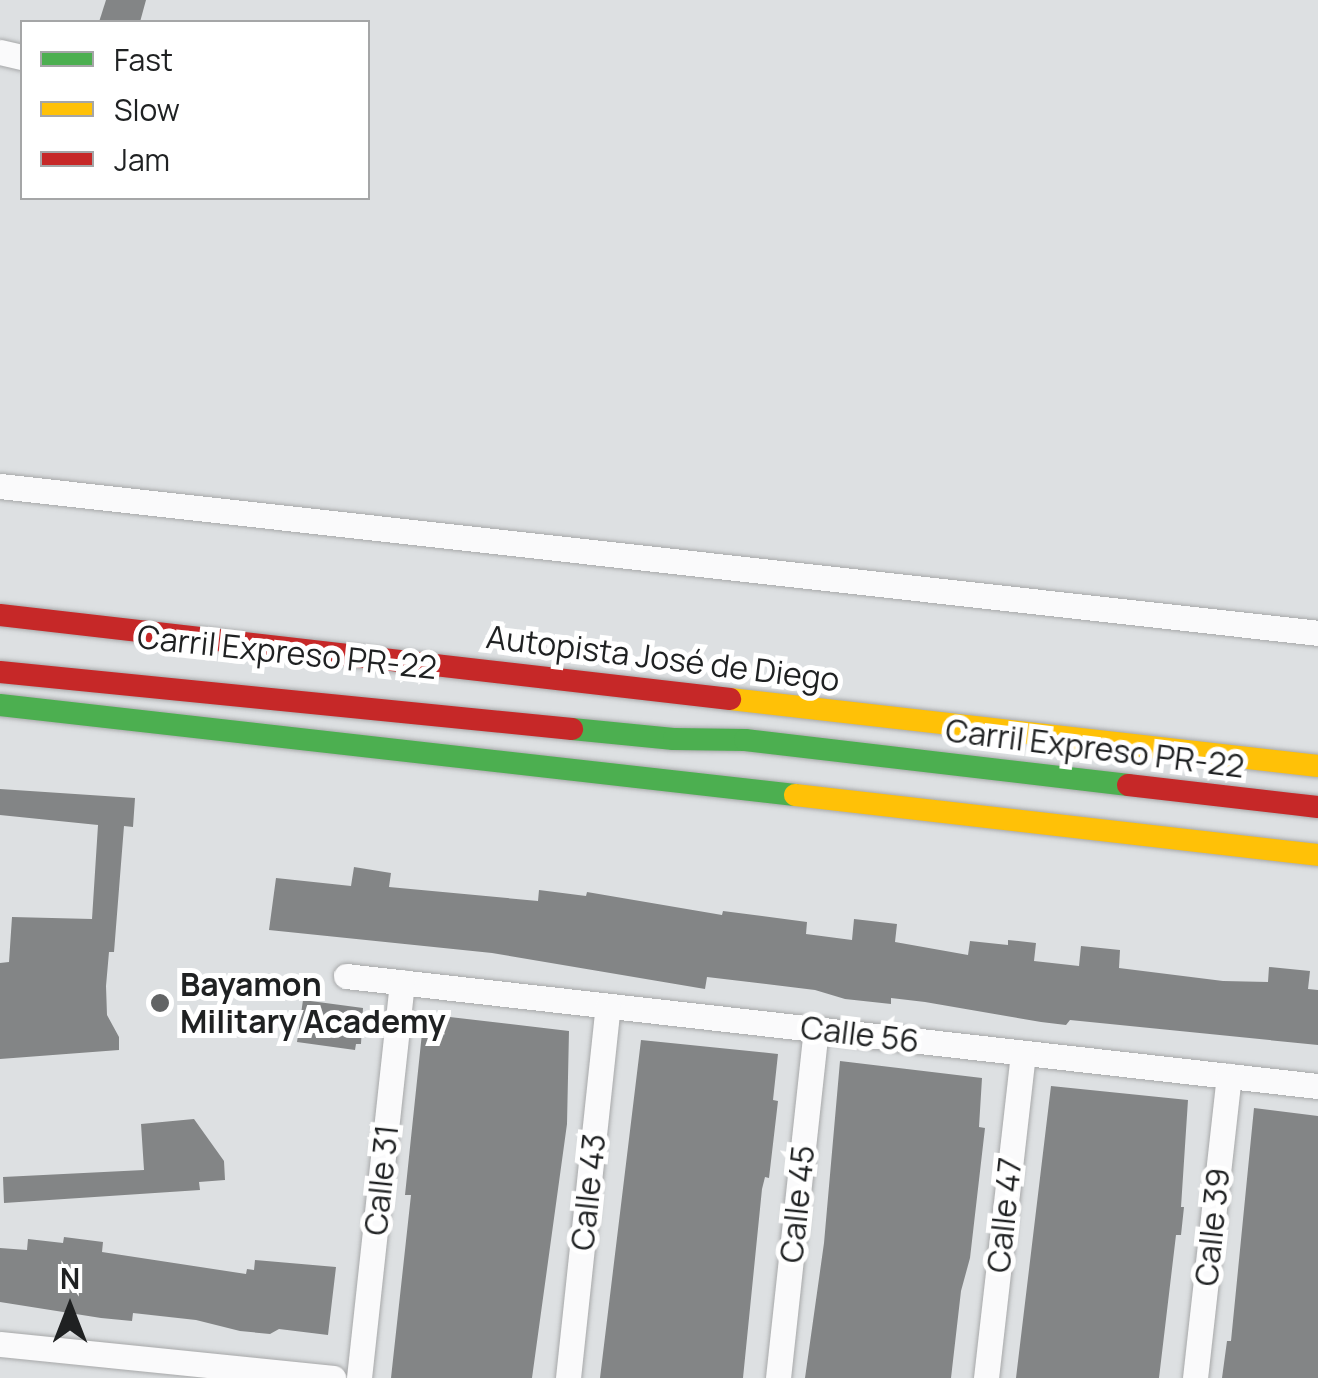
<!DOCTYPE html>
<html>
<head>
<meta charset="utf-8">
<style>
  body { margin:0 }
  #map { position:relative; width:1318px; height:1378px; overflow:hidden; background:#dde0e2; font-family:Manrope,sans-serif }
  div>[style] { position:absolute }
  .building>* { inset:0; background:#838586 }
  .roads { filter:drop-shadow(0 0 2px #a7a8a9) drop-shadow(0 0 2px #a7a8a9) }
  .street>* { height:25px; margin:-12.5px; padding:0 12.5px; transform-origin:12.5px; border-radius:12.5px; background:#fafafb }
  .fast>* { height:22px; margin:-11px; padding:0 11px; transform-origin:11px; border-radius:11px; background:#4caf50 }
  .slow>* { height:22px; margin:-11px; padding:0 11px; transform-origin:11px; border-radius:11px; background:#ffc107 }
  .jam>* { height:22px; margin:-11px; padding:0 11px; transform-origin:11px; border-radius:11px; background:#c62828 }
  .dots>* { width:28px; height:28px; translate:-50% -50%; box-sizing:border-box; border:5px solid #fff; border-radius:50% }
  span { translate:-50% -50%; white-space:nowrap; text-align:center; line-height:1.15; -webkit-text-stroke:10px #fff; paint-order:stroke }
  .street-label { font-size:32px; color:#1f2122 }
  .poi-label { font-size:32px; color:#1f2122; font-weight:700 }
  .left { translate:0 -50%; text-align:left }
  .legend { position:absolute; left:20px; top:20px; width:350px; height:180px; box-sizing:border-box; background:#fff; border:2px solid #a5a6a7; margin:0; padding:12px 18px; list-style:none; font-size:30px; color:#1f2122 }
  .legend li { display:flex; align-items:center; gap:20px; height:50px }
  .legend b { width:50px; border:2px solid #a5a6a7 }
  .north { position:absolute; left:20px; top:1258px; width:100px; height:100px; -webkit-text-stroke:8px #fff; paint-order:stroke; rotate:0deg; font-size:28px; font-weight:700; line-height:40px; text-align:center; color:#1f2122 }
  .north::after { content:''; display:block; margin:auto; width:35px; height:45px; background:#1f2122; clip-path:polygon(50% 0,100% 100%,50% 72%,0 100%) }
</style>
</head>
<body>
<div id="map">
  <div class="building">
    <div style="clip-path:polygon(106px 0,146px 0,140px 22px,99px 22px)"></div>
    <div style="clip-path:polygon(0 789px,135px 798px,133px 827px,124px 826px,114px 952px,109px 952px,106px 986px,107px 1015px,119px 1037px,119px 1050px,0 1059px,0 963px,9px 962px,12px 917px,92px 919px,98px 825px,0 815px)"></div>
    <div style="clip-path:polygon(354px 867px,391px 873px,389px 887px,538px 901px,539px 890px,586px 896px,587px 892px,722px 915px,723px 911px,807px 922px,806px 934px,852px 940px,854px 919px,897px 924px,895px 942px,968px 955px,970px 941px,1008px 945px,1008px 940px,1036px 943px,1034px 961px,1079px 966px,1081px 946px,1120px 950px,1119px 968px,1223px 981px,1268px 982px,1269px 967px,1310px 971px,1308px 989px,1318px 990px,1318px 1045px,1070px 1020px,1066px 1025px,1041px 1022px,925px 1002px,891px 998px,891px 1004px,845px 999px,815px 990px,707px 977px,705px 989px,492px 953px,269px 930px,276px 878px,351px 886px)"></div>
    <div style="clip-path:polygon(303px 1000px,363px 1008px,361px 1044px,356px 1044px,355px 1050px,297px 1042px)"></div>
    <div style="clip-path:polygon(424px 1014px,569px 1031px,567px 1124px,532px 1378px,391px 1378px,411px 1195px,405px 1195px)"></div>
    <div style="clip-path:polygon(641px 1040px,778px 1054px,773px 1100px,778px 1101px,769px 1178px,765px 1177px,762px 1189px,743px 1378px,600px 1378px)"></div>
    <div style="clip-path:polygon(840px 1061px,982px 1078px,979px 1127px,985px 1128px,970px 1258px,961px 1291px,951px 1378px,805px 1378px,824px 1243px)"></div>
    <div style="clip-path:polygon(1051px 1086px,1188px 1100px,1181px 1207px,1184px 1207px,1181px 1235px,1176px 1235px,1159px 1378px,1016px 1378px)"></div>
    <div style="clip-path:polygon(1254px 1108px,1318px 1116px,1318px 1378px,1222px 1378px,1227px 1341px,1231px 1341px)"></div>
    <div style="clip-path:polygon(194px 1119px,224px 1161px,225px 1180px,199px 1182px,200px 1190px,4px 1203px,3px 1177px,144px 1170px,141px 1124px)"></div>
    <div style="clip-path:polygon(64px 1237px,103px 1242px,102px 1252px,246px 1274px,247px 1269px,254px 1270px,255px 1260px,336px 1267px,328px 1335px,279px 1329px,270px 1334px,240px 1331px,196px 1320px,133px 1313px,132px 1321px,101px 1318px,0 1302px,0 1248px,27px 1250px,28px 1239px,63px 1243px)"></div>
  </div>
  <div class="roads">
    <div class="street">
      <div style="left:0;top:52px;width:23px;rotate:13deg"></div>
      <div style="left:0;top:486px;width:1326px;rotate:6.36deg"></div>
      <div style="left:346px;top:976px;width:978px;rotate:6.46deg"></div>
      <div style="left:0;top:1344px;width:335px;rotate:5.8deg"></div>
      <div style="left:359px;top:1378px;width:398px;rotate:-83.8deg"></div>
      <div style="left:568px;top:1378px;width:374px;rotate:-83.9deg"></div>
      <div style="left:778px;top:1378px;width:351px;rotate:-83.8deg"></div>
      <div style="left:986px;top:1378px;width:327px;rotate:-83.5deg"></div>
      <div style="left:1195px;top:1378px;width:304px;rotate:-83.6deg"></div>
    </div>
    <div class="fast">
      <div style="left:0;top:705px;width:800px;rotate:6.46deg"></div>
      <div style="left:572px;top:729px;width:102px;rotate:5.6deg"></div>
      <div style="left:674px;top:739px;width:71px;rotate:0.8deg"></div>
      <div style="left:745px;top:740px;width:386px;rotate:6.7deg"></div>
    </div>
    <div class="slow">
      <div style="left:730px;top:699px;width:592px;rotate:6.5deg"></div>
      <div style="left:795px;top:795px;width:526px;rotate:6.54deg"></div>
    </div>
    <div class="jam">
      <div style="left:0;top:615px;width:735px;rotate:6.56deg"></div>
      <div style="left:0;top:672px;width:575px;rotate:5.69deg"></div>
      <div style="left:1128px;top:785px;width:191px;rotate:6.6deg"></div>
    </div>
  </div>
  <div class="dots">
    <div style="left:160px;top:1003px;background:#626465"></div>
  </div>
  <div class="street-label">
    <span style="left:287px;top:652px;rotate:6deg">Carril Expreso PR-22</span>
    <span style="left:663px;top:658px;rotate:7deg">Autopista José de Diego</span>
    <span style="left:1095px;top:748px;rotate:7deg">Carril Expreso PR-22</span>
    <span style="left:860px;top:1034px;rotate:7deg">Calle 56</span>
    <span style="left:381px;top:1180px;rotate:-84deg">Calle 31</span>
    <span style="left:588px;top:1192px;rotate:-84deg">Calle 43</span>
    <span style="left:797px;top:1204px;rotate:-84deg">Calle 45</span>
    <span style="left:1004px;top:1215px;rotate:-84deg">Calle 47</span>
    <span style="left:1212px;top:1227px;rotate:-84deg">Calle 39</span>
  </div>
  <div class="poi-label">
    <span class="left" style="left:180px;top:1003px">Bayamon<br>Military Academy</span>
  </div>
  <ul class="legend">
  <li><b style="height:12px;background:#4caf50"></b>Fast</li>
  <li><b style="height:12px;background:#ffc107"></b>Slow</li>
  <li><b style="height:12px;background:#c62828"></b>Jam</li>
  </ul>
  <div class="north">N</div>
</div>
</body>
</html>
